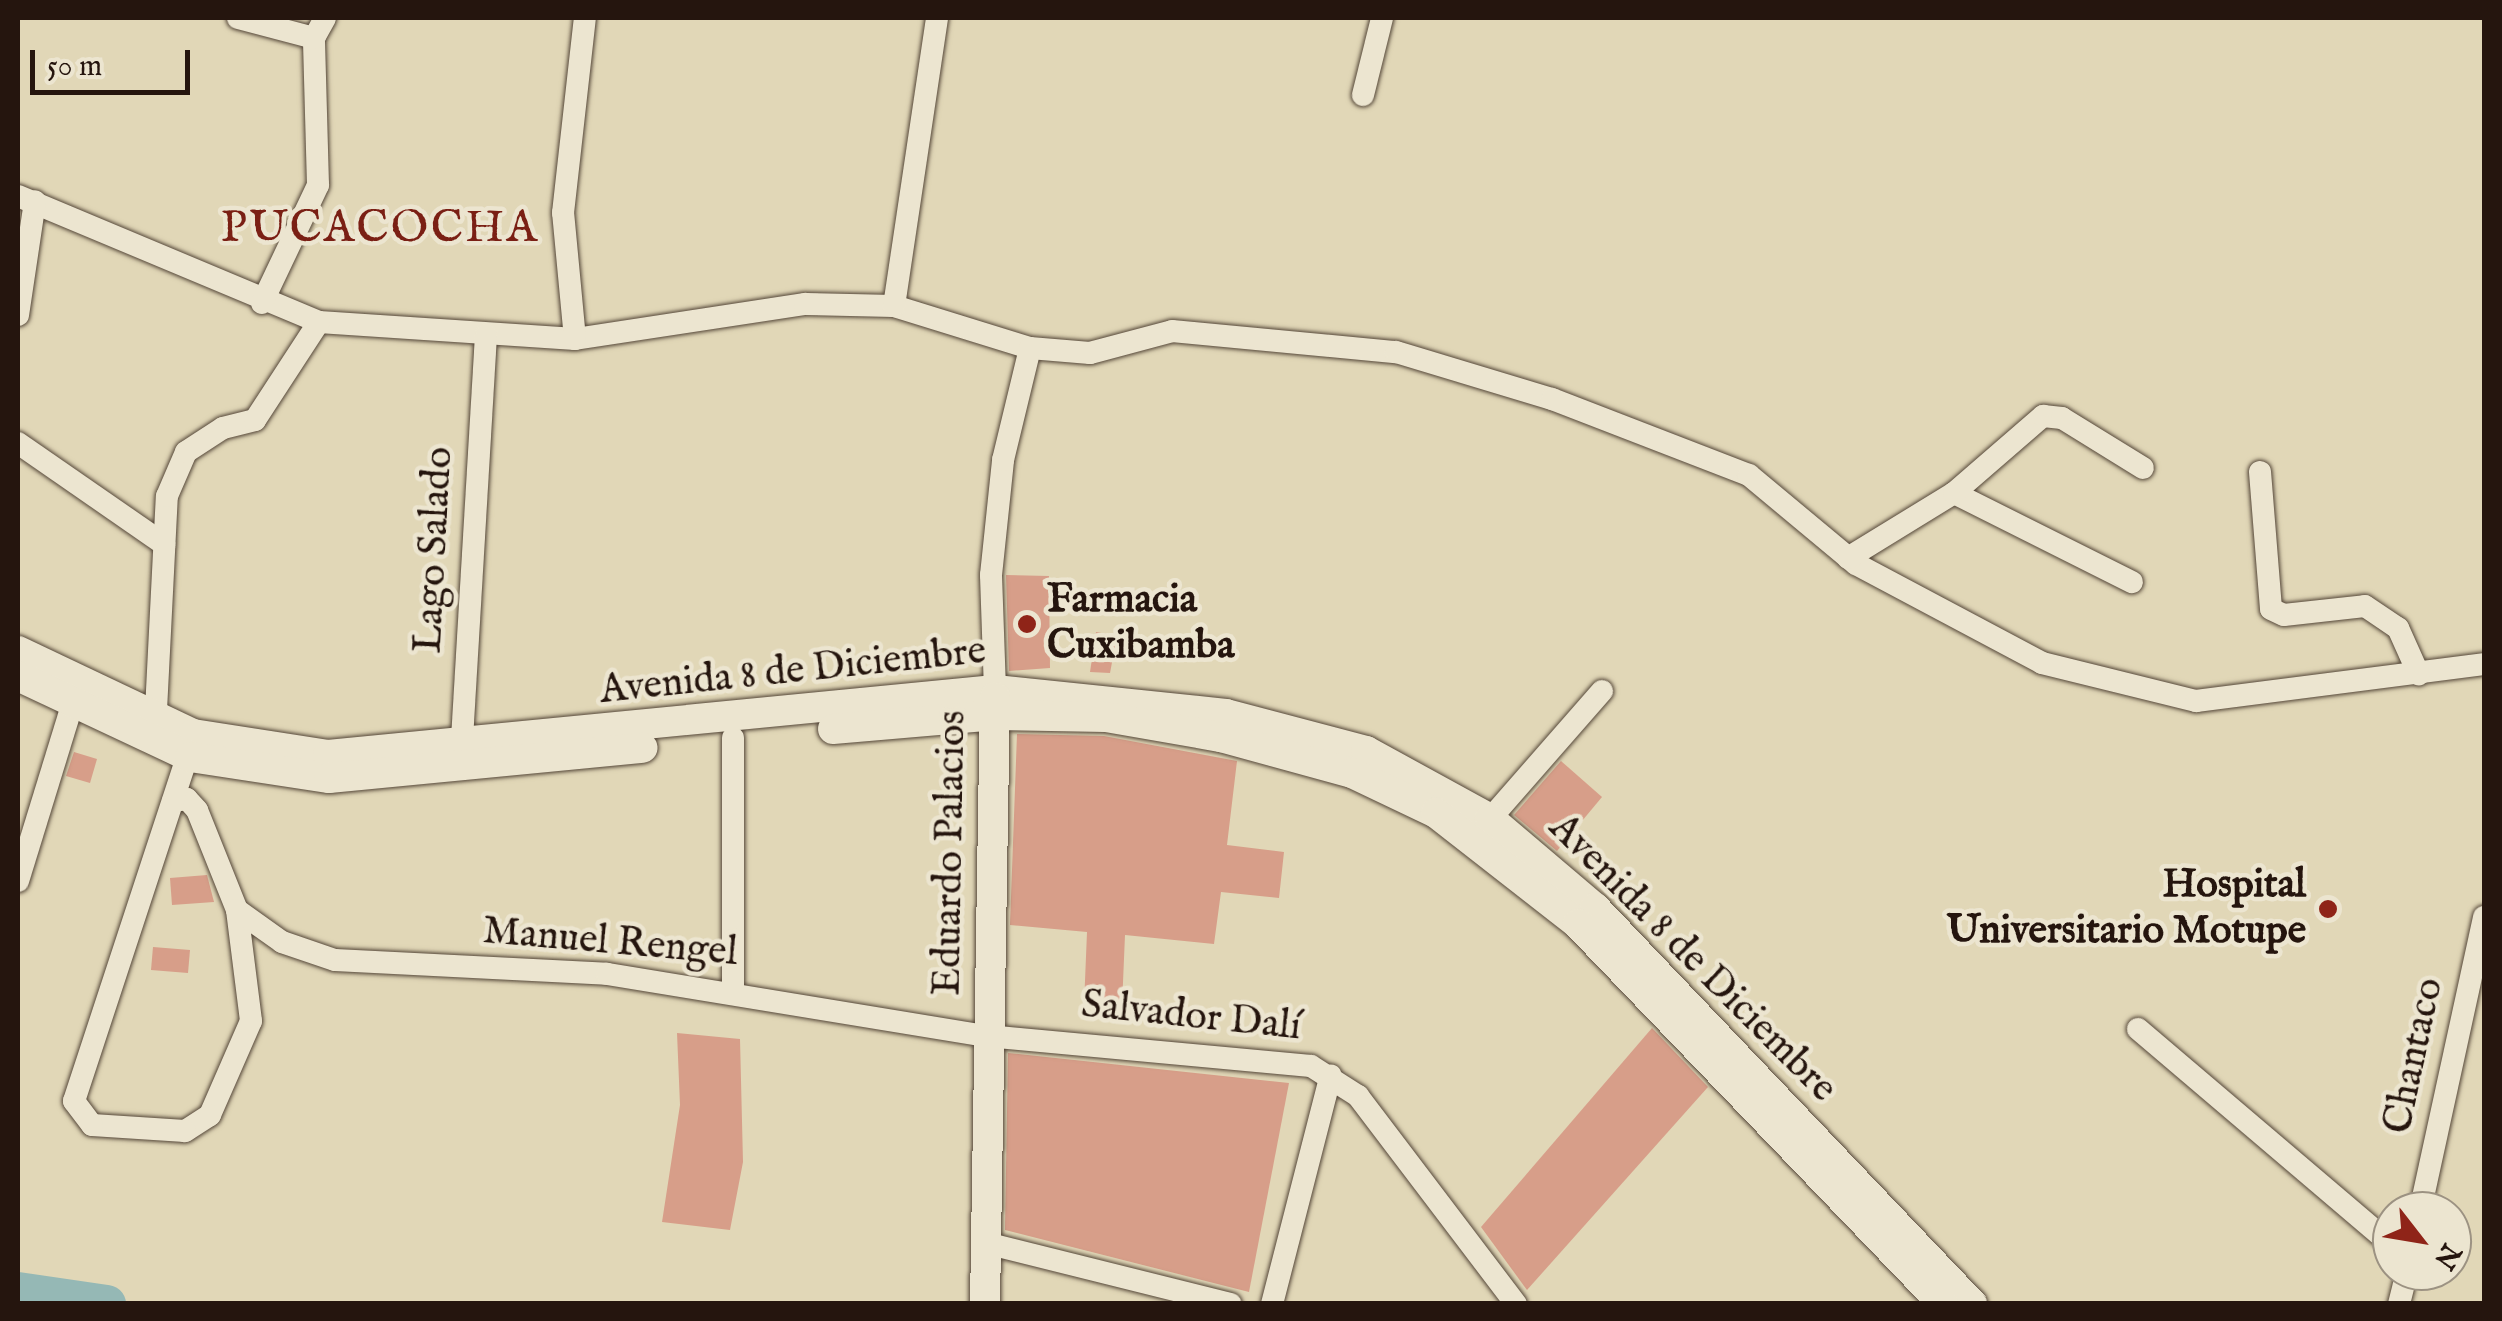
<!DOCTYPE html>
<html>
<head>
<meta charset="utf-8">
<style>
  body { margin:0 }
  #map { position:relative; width:2502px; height:1321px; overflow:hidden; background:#e1d7b7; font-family:"IM FELL English",serif }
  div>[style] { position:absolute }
  .river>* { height:38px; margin:-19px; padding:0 19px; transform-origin:19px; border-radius:19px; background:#95b8b5 }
  .building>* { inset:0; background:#d79e89 }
  .roads { filter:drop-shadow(0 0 2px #544638) drop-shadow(0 0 2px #544638) }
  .street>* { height:22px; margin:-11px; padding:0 11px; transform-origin:11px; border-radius:11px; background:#ece5d0 }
  .secondary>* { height:30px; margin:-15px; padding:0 15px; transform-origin:15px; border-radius:15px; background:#ece5d0 }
  .dots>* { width:28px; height:28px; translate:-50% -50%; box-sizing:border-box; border:5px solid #ece5d0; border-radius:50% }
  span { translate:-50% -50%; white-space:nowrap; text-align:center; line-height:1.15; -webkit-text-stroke:9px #ece5d0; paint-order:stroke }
  .street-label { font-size:40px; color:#25150e }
  .poi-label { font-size:40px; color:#25150e; font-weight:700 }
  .left { translate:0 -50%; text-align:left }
  .right { translate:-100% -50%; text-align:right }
  .quarter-label { font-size:45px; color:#7a1f14; letter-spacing:2.5px }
  .frame { position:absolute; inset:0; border:20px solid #25150e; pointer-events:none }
  .north { position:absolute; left:2372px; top:1191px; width:100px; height:100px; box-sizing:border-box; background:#ece5d0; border:2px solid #9c9282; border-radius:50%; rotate:121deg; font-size:28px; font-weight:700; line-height:40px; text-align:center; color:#25150e }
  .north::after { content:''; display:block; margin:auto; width:35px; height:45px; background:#8f2418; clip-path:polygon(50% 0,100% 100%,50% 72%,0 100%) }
  .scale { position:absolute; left:30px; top:50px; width:160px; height:45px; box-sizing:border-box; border:5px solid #25150e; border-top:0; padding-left:12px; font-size:30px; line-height:35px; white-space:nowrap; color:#25150e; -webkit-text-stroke:8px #ece5d0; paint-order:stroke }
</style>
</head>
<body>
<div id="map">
  <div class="river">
    <div style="left:18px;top:1291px;width:90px;rotate:8.3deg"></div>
  </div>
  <div class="building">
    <div style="clip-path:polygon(1006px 575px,1049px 576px,1050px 668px,1009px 671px)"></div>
    <div style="clip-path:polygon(1096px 632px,1117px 636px,1110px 673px,1090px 672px)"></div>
    <div style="clip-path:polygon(1017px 734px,1104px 736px,1237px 761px,1227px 845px,1284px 852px,1279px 898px,1221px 892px,1214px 944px,1125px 935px,1122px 1006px,1084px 1005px,1087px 932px,1010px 925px)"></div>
    <div style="clip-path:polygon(74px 752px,97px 759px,90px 783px,66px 776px)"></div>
    <div style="clip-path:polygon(1561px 761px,1602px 797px,1557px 851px,1514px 815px)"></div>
    <div style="clip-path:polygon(207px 875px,214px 902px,172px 905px,170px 878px)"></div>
    <div style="clip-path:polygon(153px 947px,190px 950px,188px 973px,151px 970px)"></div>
    <div style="clip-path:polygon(1652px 1028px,1708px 1087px,1527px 1290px,1481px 1227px)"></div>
    <div style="clip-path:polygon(677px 1033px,740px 1039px,743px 1162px,730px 1230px,662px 1222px,680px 1105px)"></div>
    <div style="clip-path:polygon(1008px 1053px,1289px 1083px,1249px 1292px,1005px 1230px)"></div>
  </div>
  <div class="roads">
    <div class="street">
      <div style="left:238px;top:18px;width:79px;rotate:14.7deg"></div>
      <div style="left:1363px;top:95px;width:79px;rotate:-76.1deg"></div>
      <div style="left:18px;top:196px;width:326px;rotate:22.7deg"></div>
      <div style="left:319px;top:322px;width:257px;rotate:3.8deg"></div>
      <div style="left:575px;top:339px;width:233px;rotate:-8.7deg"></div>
      <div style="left:805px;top:304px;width:89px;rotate:1.3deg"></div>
      <div style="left:894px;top:306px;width:142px;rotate:17.2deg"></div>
      <div style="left:1030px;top:348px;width:60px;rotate:4.8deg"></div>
      <div style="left:1090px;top:353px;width:85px;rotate:-15deg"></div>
      <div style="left:1172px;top:331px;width:225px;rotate:5.4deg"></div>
      <div style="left:1396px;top:352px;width:163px;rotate:16.8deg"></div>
      <div style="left:1552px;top:399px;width:211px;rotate:21.1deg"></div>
      <div style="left:1749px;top:475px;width:139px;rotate:39.8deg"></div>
      <div style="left:1856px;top:564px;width:211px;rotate:28deg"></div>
      <div style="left:2042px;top:663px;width:159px;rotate:13.9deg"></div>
      <div style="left:2196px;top:701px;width:290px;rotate:-7.3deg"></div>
      <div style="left:262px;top:303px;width:131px;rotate:-64.6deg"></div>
      <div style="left:318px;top:185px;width:147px;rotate:-91.6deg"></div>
      <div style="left:314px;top:38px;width:23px;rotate:-61deg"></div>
      <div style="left:894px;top:306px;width:291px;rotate:-81.5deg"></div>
      <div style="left:18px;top:315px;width:115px;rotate:-81.5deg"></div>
      <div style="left:575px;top:339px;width:127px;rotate:-95.4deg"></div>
      <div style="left:563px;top:213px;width:196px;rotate:-83.6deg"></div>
      <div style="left:18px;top:443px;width:178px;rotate:34.7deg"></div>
      <div style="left:2260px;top:472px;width:137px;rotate:85.4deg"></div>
      <div style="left:2271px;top:609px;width:14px;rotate:25deg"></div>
      <div style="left:2284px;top:615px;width:81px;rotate:-6.3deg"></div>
      <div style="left:2365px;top:606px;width:40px;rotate:34deg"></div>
      <div style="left:2398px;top:628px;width:51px;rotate:65.9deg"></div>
      <div style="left:1954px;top:493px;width:199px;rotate:26.6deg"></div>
      <div style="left:1848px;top:558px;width:124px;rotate:-31.5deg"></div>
      <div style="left:1954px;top:493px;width:118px;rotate:-40.9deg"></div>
      <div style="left:2043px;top:416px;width:19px;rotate:6deg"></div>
      <div style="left:2062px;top:418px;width:95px;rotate:31.7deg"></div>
      <div style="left:995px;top:690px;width:115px;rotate:-92deg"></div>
      <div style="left:991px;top:575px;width:116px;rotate:-84deg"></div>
      <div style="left:1003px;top:460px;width:115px;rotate:-76.4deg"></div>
      <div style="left:155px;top:730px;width:234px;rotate:-87.1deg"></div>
      <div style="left:167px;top:496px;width:48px;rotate:-66.6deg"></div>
      <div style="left:186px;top:452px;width:44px;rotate:-33deg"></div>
      <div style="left:223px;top:428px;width:33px;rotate:-14deg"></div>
      <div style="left:255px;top:420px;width:117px;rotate:-56.9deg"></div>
      <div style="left:461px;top:756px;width:422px;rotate:-86.6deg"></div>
      <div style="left:173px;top:801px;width:14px;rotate:-8deg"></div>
      <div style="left:187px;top:799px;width:15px;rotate:48deg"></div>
      <div style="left:197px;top:810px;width:108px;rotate:68.2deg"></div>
      <div style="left:237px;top:910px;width:112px;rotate:82.8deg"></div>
      <div style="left:251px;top:1021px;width:103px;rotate:113.6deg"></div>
      <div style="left:210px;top:1115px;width:30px;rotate:147deg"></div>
      <div style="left:185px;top:1131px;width:93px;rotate:-176.3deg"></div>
      <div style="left:92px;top:1125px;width:30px;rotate:-127deg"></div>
      <div style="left:74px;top:1101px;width:378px;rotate:-71.8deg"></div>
      <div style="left:1490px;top:819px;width:170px;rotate:-48.8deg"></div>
      <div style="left:18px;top:881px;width:183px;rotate:-72.9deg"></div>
      <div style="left:237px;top:910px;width:55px;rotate:35.4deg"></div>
      <div style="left:282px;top:942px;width:56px;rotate:18.8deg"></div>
      <div style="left:335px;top:960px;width:272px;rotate:2.9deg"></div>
      <div style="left:607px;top:974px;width:385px;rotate:9.3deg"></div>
      <div style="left:987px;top:1036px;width:325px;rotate:5.3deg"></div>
      <div style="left:1311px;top:1066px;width:56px;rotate:32.6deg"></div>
      <div style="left:1358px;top:1096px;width:261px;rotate:52.8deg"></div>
      <div style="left:733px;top:991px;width:253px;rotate:-90deg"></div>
      <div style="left:2138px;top:1029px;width:333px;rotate:40.4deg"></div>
      <div style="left:2420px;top:1211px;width:301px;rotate:-77.7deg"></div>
      <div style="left:986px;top:1243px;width:252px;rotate:14deg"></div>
      <div style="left:1272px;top:1304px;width:236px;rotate:-75.6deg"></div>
      <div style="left:2399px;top:1304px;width:34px;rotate:-76deg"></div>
    </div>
    <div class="secondary">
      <div style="left:18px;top:651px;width:194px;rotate:25.4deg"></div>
      <div style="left:193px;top:734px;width:137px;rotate:8.8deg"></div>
      <div style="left:328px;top:755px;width:670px;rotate:-5.57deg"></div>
      <div style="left:995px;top:690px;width:232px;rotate:5.9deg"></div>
      <div style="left:1226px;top:714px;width:145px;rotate:14.8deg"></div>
      <div style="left:1366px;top:751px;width:141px;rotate:28.7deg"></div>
      <div style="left:1490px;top:819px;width:138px;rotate:40.3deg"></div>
      <div style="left:1595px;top:908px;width:547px;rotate:46.41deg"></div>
      <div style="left:18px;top:676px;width:190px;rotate:25.2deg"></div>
      <div style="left:190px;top:757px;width:141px;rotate:8.6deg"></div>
      <div style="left:329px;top:778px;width:315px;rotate:-5.5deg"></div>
      <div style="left:833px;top:729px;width:164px;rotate:-4.9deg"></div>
      <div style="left:996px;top:715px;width:110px;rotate:1deg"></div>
      <div style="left:1106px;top:717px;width:117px;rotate:9.9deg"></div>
      <div style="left:1221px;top:737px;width:136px;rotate:15.4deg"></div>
      <div style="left:1352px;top:773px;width:93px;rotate:25.5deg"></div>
      <div style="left:1436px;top:813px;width:180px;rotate:38deg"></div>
      <div style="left:1578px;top:924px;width:527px;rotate:46.15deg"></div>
      <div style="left:985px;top:1304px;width:607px;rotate:-89.06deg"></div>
    </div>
  </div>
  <div class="dots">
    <div style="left:1027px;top:624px;background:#8f2418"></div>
    <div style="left:2328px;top:909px;background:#8f2418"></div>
  </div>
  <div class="street-label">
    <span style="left:435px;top:550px;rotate:-87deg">Lago Salado</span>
    <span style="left:793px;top:672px;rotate:-6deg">Avenida 8 de Diciembre</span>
    <span style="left:951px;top:853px;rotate:-89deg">Eduardo Palacios</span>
    <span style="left:610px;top:943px;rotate:5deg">Manuel Rengel</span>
    <span style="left:1692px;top:959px;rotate:45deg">Avenida 8 de Diciembre</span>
    <span style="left:1191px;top:1017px;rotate:6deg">Salvador Dalí</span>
    <span style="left:2415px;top:1056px;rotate:-78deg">Chantaco</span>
  </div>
  <div class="poi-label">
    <span class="left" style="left:1047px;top:624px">Farmacia<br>Cuxibamba</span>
    <span class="right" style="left:2306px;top:909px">Hospital<br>Universitario Motupe</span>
  </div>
  <div class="quarter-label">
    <span style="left:380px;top:229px">PUCACOCHA</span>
  </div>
  <div class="frame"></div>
  <div class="north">N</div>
  <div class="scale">50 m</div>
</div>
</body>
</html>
